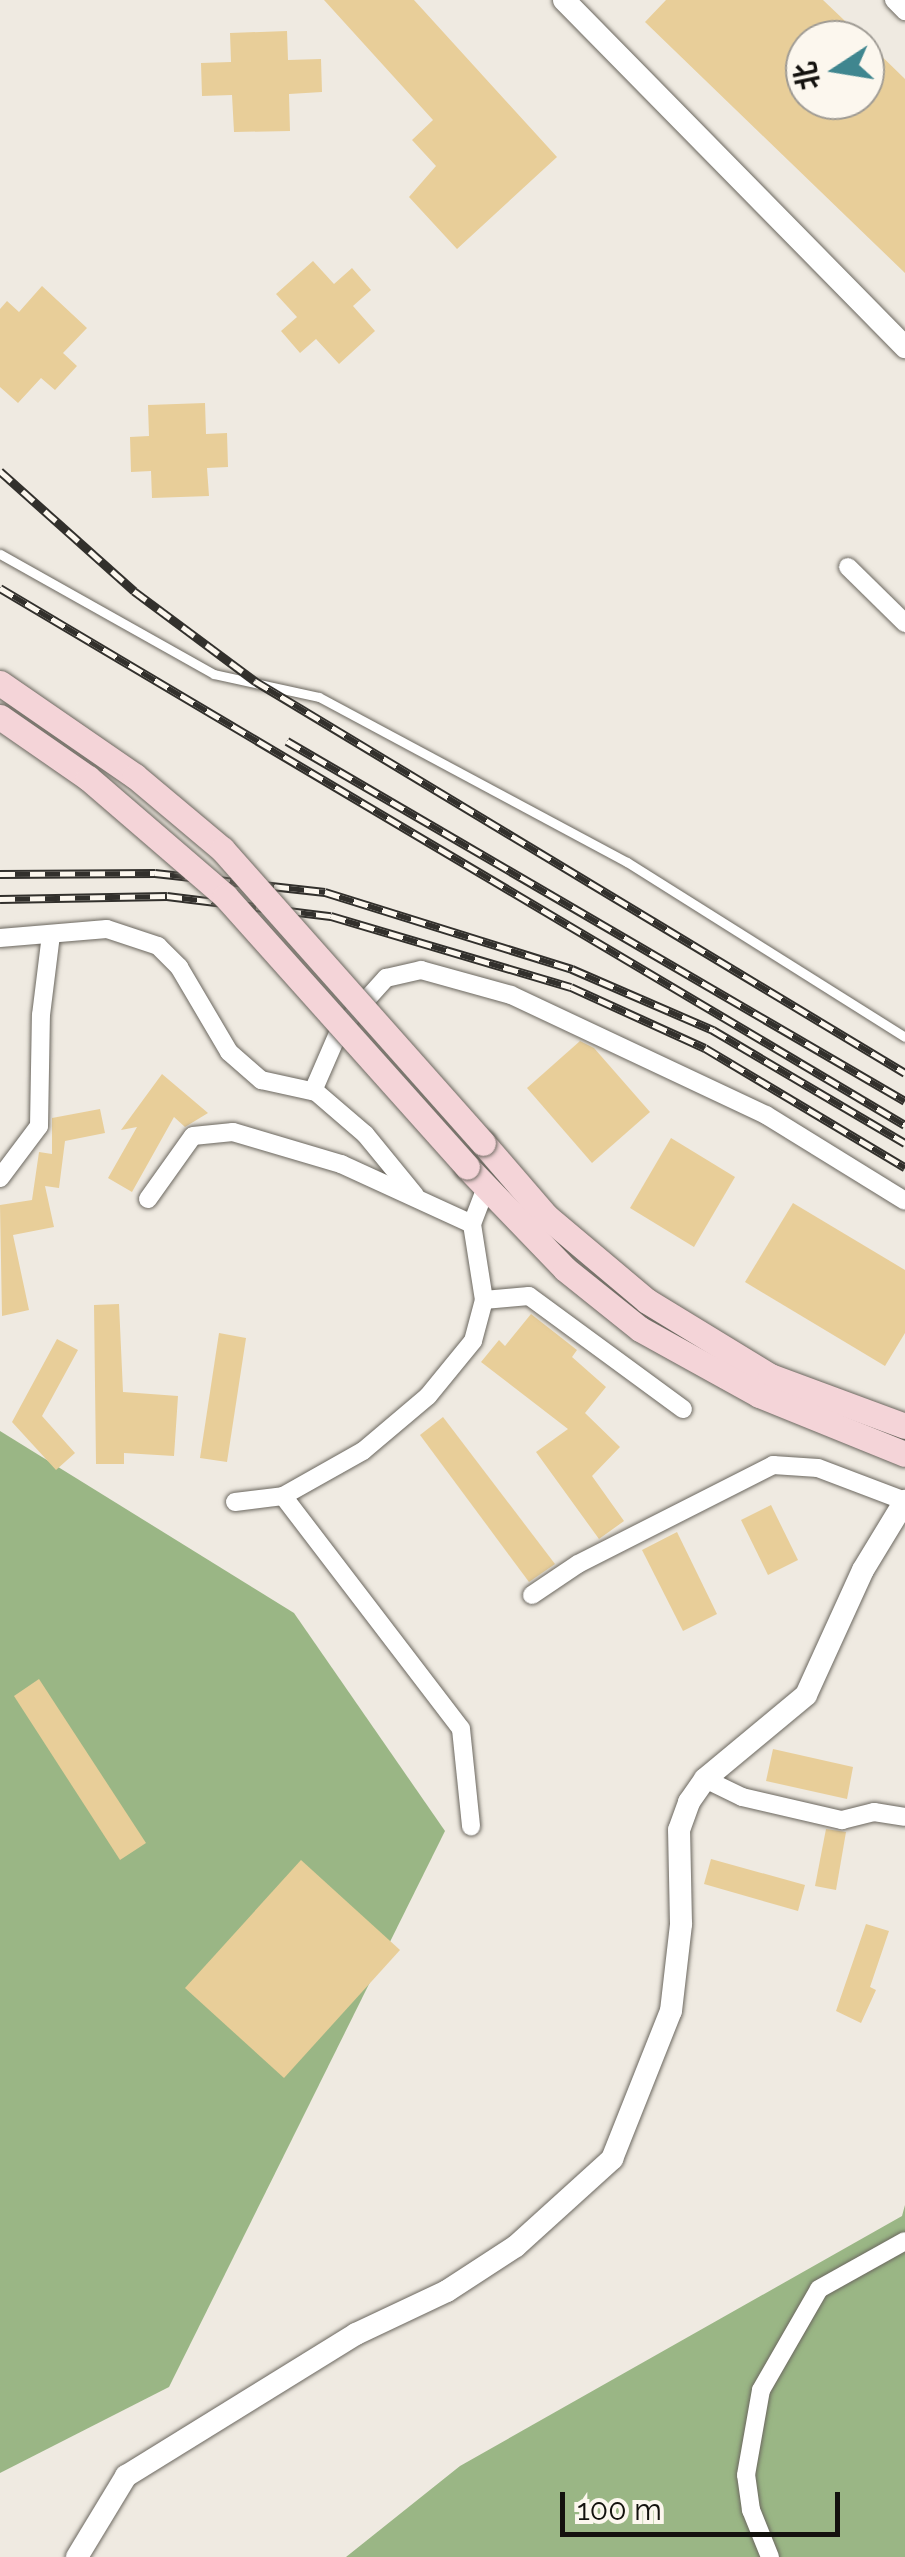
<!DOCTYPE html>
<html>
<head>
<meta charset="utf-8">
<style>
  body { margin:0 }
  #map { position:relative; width:905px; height:2557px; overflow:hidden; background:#efeae1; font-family:Raleway,"Noto Sans SC",sans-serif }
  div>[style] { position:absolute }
  .forest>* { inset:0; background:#9ab685 }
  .building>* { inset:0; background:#e8ce99 }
  .roads { filter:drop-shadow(0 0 2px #6b675f) drop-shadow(0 0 2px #6b675f) }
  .service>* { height:9px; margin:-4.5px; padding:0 4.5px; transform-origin:4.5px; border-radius:4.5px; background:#fff }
  .minor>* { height:18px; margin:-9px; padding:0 9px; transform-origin:9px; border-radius:9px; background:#fff }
  .tertiary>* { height:22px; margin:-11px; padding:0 11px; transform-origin:11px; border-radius:11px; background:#fff }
  .secondary>* { height:25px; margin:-12.5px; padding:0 12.5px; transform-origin:12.5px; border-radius:12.5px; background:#f4d4d8 }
  .rail>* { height:9px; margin-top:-4.5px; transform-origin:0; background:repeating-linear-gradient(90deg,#fcf7ee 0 15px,#32302c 0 30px); box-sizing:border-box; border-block:2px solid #32302c }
  .bridges { filter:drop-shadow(0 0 2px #6b675f) drop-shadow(0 0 2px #6b675f) }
  .secondary-bridge>* { height:25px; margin:-12.5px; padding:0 12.5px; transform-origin:12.5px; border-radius:12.5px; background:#f4d4d8 }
  span { translate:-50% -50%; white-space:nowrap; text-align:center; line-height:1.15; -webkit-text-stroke:9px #fcf7ee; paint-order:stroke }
  .north { position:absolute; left:785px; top:20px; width:100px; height:100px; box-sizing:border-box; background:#fcf7ee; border:2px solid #9f9b94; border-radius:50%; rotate:258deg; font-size:28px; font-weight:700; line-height:40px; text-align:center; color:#13110e }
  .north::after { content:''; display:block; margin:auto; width:35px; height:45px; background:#3f868f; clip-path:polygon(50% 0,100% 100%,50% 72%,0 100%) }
  .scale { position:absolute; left:560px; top:2492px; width:280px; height:45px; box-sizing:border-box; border:5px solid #13110e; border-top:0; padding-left:12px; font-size:30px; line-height:35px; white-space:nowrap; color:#13110e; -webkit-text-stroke:8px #fcf7ee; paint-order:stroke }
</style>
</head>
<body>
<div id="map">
  <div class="forest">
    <div style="clip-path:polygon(0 1431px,294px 1613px,445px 1831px,169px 2387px,0 2473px)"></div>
    <div style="clip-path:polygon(905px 2205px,905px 2557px,346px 2557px,460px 2466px,902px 2216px)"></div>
  </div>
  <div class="building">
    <div style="clip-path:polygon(324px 0,414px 0,557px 157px,457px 249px,409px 197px,436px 166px,412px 140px,433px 120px)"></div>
    <div style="clip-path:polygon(666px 0,823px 0,865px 40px,805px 40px,805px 100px,865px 100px,865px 40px,905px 79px,905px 273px,645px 22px)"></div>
    <div style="clip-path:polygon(287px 31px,288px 60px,321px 59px,322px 92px,289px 94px,290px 131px,234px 132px,232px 95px,202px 96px,201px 63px,231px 62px,230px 33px)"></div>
    <div style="clip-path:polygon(313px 261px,334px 284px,352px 268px,371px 290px,353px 306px,375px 331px,339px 364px,316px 339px,300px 353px,281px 331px,297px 317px,276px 294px)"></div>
    <div style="clip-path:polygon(42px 286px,87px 328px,63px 353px,77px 366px,55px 390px,41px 378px,18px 403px,0 387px,0 309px,7px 301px,19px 312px)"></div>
    <div style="clip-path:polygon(205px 403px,206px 434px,227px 433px,228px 467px,207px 468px,209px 496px,152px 498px,151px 471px,131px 472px,130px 437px,149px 436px,148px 405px)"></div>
    <div style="clip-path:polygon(580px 1041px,594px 1048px,650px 1112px,592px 1163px,527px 1088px)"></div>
    <div style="clip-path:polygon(162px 1074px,208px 1113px,185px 1127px,174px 1117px,132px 1192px,108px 1178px,137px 1127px,121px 1130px)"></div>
    <div style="clip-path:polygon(100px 1109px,105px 1133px,65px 1141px,59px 1188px,45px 1186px,54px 1227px,13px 1235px,29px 1310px,2px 1316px,0 1205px,32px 1200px,39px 1152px,52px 1154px,52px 1118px)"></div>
    <div style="clip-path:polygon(671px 1138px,735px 1177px,694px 1247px,630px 1208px)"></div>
    <div style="clip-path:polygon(793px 1203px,905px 1270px,905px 1333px,885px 1366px,745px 1282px)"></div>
    <div style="clip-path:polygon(119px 1304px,123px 1392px,178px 1396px,174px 1456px,124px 1453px,124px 1464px,96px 1464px,94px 1305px)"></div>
    <div style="clip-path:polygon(531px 1314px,577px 1350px,572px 1357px,606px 1387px,585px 1413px,620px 1447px,592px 1476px,624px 1521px,599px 1539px,536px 1452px,568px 1429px,481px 1362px,499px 1340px,505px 1346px)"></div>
    <div style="clip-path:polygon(219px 1333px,246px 1338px,227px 1462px,200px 1458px)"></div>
    <div style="clip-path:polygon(57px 1339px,78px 1350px,42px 1416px,75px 1453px,56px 1470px,12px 1422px)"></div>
    <div style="clip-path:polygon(443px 1417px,555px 1564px,529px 1582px,420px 1435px)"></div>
    <div style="clip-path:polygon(771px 1505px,798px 1560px,768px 1575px,741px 1520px)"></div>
    <div style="clip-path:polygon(677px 1532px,717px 1614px,683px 1631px,642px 1550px)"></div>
    <div style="clip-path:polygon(39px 1679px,146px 1843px,120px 1860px,14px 1696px)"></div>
    <div style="clip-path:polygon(773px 1749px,853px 1767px,847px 1799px,766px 1781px)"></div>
    <div style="clip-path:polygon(826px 1829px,846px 1832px,836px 1890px,815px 1886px)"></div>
    <div style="clip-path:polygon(711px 1859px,805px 1885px,798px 1911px,704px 1884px)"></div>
    <div style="clip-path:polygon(301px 1860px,400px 1950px,284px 2078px,185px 1988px)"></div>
    <div style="clip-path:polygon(866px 1924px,889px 1931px,870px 1987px,876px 1990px,861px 2023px,836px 2011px)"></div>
  </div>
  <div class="roads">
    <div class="service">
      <div style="left:0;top:554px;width:245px;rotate:29.3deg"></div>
      <div style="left:214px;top:674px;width:107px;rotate:12.4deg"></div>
      <div style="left:319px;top:697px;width:349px;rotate:28.2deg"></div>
      <div style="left:627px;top:862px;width:328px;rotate:32.2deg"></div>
    </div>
    <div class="minor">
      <div style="left:894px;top:0;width:16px;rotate:45deg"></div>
      <div style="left:848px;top:567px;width:80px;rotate:44.5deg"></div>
      <div style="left:0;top:938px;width:107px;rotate:-4.8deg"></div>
      <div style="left:107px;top:929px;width:54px;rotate:18.4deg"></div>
      <div style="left:158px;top:946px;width:30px;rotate:45deg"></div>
      <div style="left:179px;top:967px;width:99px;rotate:59.5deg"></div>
      <div style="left:229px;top:1052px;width:43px;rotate:41.2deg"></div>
      <div style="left:261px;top:1080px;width:56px;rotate:12.3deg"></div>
      <div style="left:316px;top:1092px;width:65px;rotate:40.6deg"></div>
      <div style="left:365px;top:1134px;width:79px;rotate:50.7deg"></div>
      <div style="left:313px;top:1091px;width:68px;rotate:-66.5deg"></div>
      <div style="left:340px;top:1029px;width:69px;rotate:-48deg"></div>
      <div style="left:386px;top:978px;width:36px;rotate:-13deg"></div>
      <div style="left:421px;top:970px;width:93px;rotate:15.5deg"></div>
      <div style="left:511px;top:995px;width:282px;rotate:25.2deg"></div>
      <div style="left:766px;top:1115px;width:163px;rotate:31.7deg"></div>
      <div style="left:0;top:1178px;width:65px;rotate:-53.1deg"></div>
      <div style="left:39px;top:1126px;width:111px;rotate:-89deg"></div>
      <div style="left:41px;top:1015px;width:81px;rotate:-82.9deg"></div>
      <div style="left:148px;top:1199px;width:77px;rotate:-54.5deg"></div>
      <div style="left:193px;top:1136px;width:40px;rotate:-5.7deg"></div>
      <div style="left:233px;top:1132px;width:113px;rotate:16.5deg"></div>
      <div style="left:341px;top:1164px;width:144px;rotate:24.6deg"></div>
      <div style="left:484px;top:1300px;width:45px;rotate:-5.1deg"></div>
      <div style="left:529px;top:1296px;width:191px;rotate:36.3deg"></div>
      <div style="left:283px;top:1496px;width:293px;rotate:52.6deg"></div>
      <div style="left:461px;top:1729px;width:98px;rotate:84.1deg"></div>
      <div style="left:235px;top:1502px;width:48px;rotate:-7.1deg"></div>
      <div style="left:283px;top:1496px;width:92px;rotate:-29.4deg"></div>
      <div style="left:363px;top:1451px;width:85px;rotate:-40.2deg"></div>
      <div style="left:428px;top:1396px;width:71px;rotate:-50.7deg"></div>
      <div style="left:473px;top:1341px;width:42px;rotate:-75deg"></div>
      <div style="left:484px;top:1300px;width:77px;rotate:-99deg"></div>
      <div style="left:472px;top:1224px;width:39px;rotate:-69deg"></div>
      <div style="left:532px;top:1595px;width:55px;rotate:-34deg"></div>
      <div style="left:578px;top:1564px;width:219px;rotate:-26.9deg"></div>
      <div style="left:773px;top:1465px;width:45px;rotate:3.8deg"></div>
      <div style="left:818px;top:1468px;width:93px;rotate:20.8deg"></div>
      <div style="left:705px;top:1779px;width:41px;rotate:25.9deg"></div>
      <div style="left:742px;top:1797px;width:103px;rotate:13deg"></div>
      <div style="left:842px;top:1820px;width:33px;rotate:-14deg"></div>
      <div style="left:874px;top:1812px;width:31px;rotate:9deg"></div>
      <div style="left:770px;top:2557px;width:51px;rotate:-112deg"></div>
      <div style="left:751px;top:2510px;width:35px;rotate:-98deg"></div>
      <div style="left:746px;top:2475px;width:86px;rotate:-80deg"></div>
      <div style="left:761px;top:2390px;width:116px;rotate:-60.1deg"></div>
      <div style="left:819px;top:2289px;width:98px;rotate:-29.2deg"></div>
    </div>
    <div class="tertiary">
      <div style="left:564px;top:0;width:487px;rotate:45.5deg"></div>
      <div style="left:77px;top:2557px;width:95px;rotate:-58.8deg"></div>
      <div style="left:126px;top:2476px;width:270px;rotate:-31.7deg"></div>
      <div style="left:356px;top:2334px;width:101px;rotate:-25.3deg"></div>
      <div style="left:447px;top:2291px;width:82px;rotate:-33.1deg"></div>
      <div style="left:516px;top:2246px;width:130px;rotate:-42.2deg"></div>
      <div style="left:612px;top:2159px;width:159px;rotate:-68.3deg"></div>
      <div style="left:671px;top:2011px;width:88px;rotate:-83.4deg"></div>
      <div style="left:681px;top:1924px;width:94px;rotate:-91.2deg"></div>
      <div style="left:679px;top:1830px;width:30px;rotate:-70deg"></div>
      <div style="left:689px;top:1802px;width:28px;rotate:-55deg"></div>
      <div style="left:705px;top:1779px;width:131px;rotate:-39.7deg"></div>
      <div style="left:806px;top:1695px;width:137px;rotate:-65.5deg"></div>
      <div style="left:863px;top:1570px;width:81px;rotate:-58.7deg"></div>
    </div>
    <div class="secondary">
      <div style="left:483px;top:1143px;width:96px;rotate:49.2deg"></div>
      <div style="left:546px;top:1216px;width:132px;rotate:40.1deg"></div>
      <div style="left:647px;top:1301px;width:144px;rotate:31.4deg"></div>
      <div style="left:770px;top:1376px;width:144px;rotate:20.3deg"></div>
      <div style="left:467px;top:1167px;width:141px;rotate:46.1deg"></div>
      <div style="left:565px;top:1269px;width:96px;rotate:38.7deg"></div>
      <div style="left:640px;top:1329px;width:136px;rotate:29deg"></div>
      <div style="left:759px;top:1395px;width:157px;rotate:22deg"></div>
    </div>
  </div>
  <div class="rail">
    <div style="left:0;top:471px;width:180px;rotate:41.8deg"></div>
    <div style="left:134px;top:591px;width:151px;rotate:36.6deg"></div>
    <div style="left:255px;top:681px;width:759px;rotate:31.09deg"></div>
    <div style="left:0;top:588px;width:1052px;rotate:30.68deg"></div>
    <div style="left:287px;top:741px;width:715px;rotate:30.22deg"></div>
    <div style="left:0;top:874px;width:155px;rotate:-0.4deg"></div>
    <div style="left:155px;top:873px;width:171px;rotate:6.4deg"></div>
    <div style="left:325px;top:892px;width:259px;rotate:17.3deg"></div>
    <div style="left:572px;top:969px;width:154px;rotate:23.4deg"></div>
    <div style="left:713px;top:1030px;width:223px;rotate:30.5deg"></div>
    <div style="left:0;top:899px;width:167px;rotate:-1deg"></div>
    <div style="left:167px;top:896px;width:165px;rotate:7deg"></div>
    <div style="left:331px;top:916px;width:250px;rotate:16.5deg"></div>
    <div style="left:571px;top:987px;width:147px;rotate:24.5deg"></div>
    <div style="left:705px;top:1048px;width:233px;rotate:30.8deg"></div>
  </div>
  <div class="bridges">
    <div class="secondary-bridge">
      <div style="left:0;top:683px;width:164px;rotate:34.6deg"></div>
      <div style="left:135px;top:776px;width:114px;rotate:40deg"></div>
      <div style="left:222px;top:849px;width:393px;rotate:48.4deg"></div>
      <div style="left:0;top:717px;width:107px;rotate:34.7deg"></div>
      <div style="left:88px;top:778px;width:181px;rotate:40.7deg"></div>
      <div style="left:225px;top:896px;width:363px;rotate:48.2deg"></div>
    </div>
  </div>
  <div class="north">北</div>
  <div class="scale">100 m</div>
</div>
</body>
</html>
